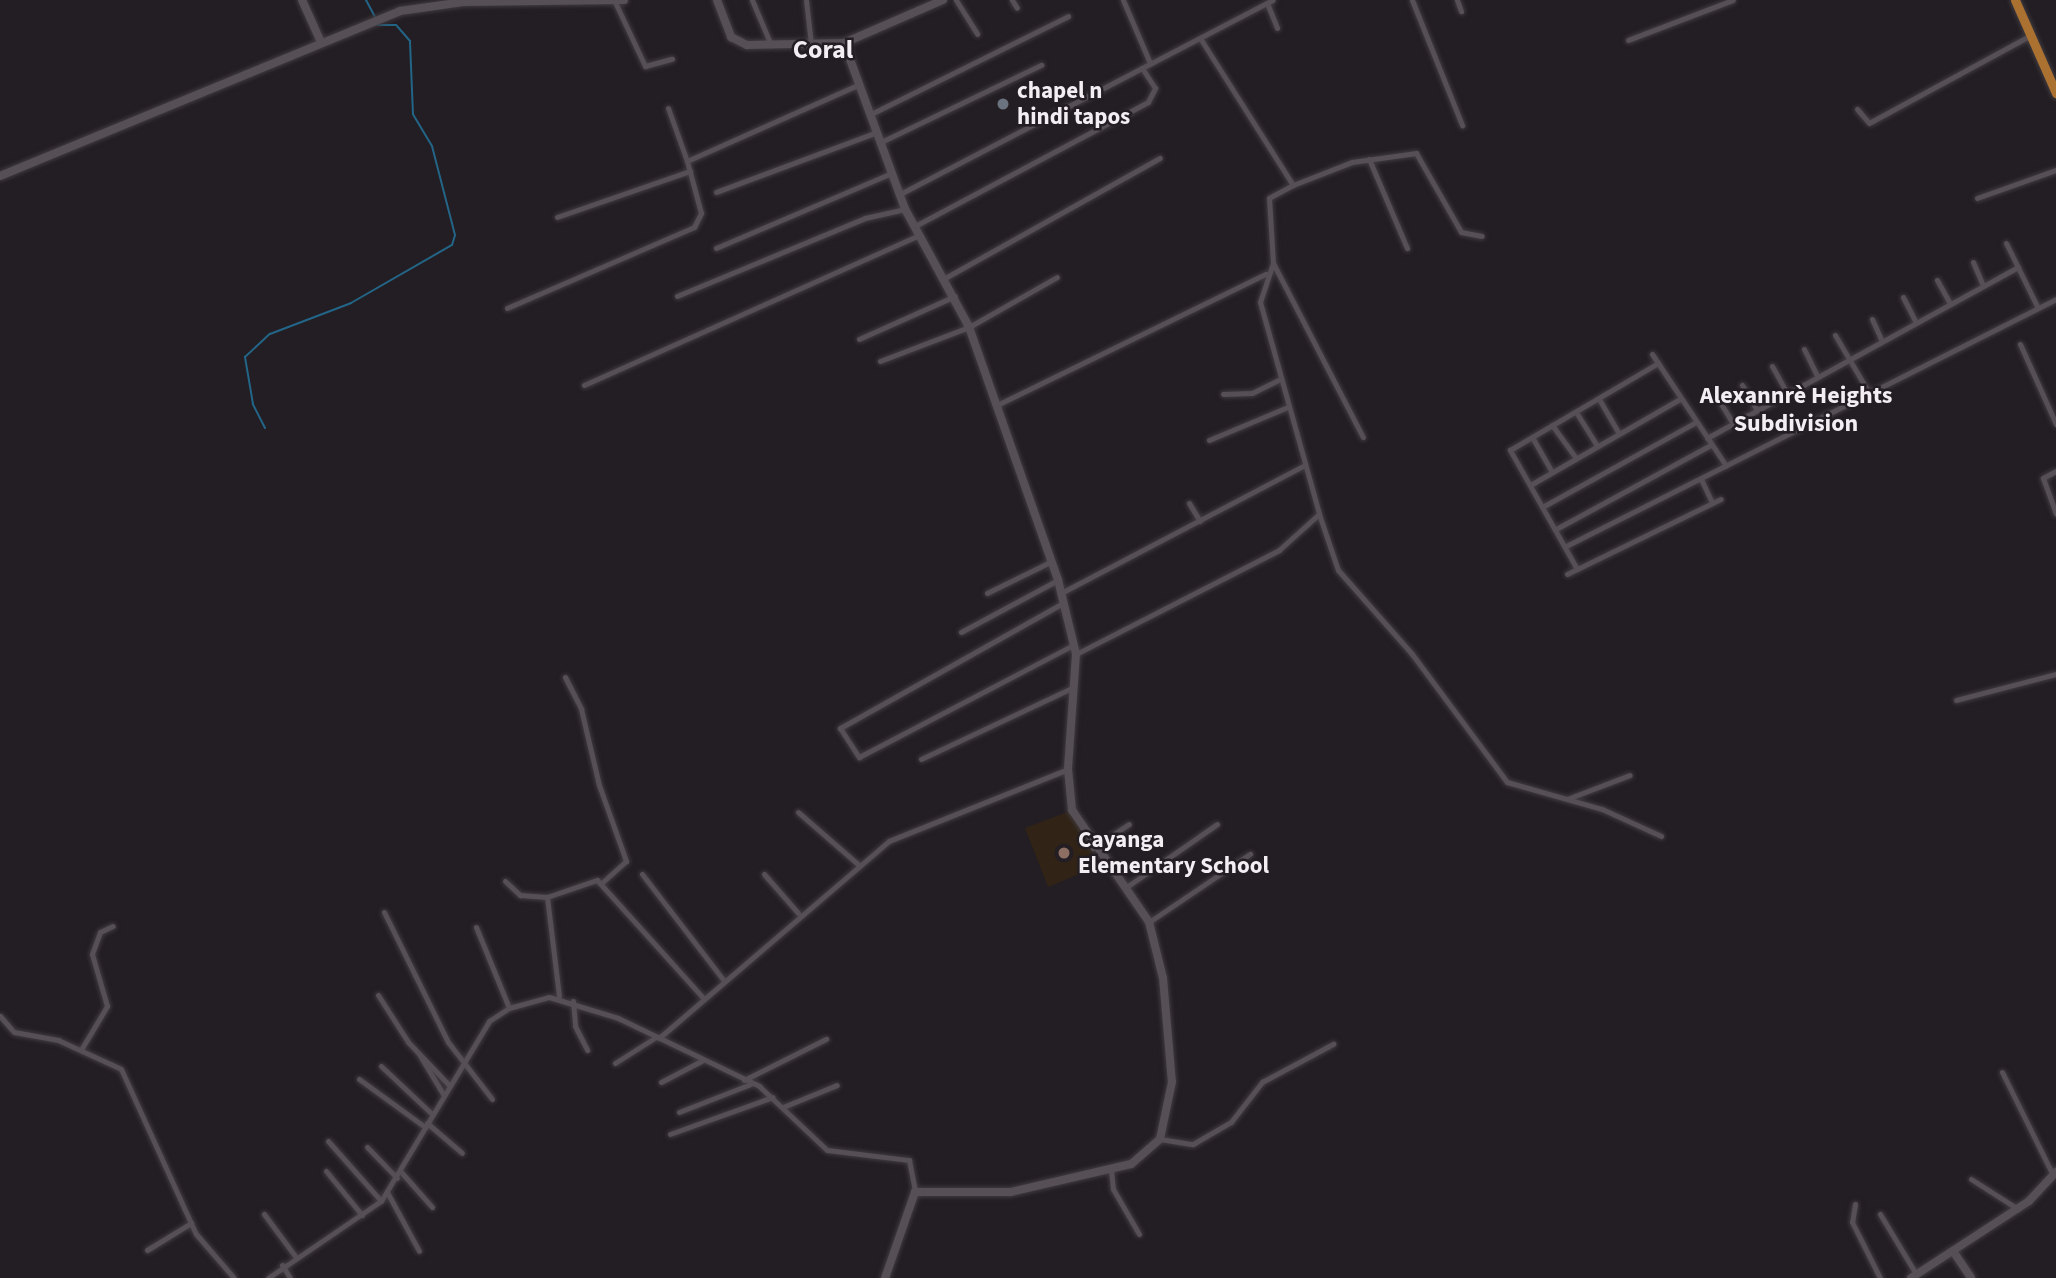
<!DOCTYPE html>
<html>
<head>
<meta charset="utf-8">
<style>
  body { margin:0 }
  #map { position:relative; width:2056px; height:1278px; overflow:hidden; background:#231e23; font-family:"Source Sans 3",sans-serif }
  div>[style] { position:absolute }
  .education>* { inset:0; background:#312417 }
  .stream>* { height:2px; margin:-1px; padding:0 1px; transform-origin:1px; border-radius:1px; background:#236587 }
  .roads { filter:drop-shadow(0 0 2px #3f3b3f) drop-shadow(0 0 2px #3f3b3f) }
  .street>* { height:5px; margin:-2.5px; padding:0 2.5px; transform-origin:2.5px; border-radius:2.5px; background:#564f56 }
  .secondary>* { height:8px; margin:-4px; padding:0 4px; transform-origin:4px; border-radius:4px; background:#564f56 }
  .primary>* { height:9px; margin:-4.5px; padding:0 4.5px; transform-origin:4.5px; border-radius:4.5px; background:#ab7131 }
  .dots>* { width:19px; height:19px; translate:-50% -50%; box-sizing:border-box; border:4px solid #231e23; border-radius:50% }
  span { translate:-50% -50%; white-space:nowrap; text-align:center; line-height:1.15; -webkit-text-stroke:5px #231e23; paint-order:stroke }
  .poi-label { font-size:23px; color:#f2eef2; font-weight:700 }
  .left { translate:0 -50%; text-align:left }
  .neighbourhood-label { font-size:24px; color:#f2eef2; font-weight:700 }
  .quarter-label { font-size:26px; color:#f2eef2; font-weight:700 }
</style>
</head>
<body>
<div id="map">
  <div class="education">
    <div style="clip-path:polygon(1070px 811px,1101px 865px,1048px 887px,1025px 828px)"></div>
  </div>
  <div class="stream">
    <div style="left:366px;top:0;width:19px;rotate:62deg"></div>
    <div style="left:265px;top:428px;width:27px;rotate:-117deg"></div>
    <div style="left:253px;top:404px;width:48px;rotate:-99.7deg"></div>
    <div style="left:245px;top:357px;width:34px;rotate:-43deg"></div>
    <div style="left:270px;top:334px;width:87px;rotate:-20.9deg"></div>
    <div style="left:351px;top:303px;width:116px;rotate:-29.9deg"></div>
    <div style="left:452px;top:245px;width:10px;rotate:-73deg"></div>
    <div style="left:455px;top:235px;width:92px;rotate:-104.5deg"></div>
    <div style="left:432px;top:146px;width:37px;rotate:-121deg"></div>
    <div style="left:413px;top:114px;width:73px;rotate:-92.4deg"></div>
    <div style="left:410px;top:41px;width:21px;rotate:-131deg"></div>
    <div style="left:396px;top:25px;width:18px;rotate:180deg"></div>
  </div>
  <div class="roads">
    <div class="street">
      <div style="left:752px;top:0;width:49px;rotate:67.1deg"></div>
      <div style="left:806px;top:0;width:44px;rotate:83.5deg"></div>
      <div style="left:956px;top:0;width:40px;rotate:58deg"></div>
      <div style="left:1012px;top:0;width:9px;rotate:58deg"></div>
      <div style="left:1123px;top:0;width:69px;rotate:66.8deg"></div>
      <div style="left:1412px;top:0;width:135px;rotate:68.2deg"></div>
      <div style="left:1457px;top:0;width:12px;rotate:70deg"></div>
      <div style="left:615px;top:2px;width:71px;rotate:64.9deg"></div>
      <div style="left:645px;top:66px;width:28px;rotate:-15deg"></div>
      <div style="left:1267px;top:3px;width:27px;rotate:68deg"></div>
      <div style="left:1200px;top:38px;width:174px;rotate:57.7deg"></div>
      <div style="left:1293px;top:185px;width:27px;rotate:152deg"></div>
      <div style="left:1269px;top:198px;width:65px;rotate:86.5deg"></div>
      <div style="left:1273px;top:263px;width:41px;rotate:108.4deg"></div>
      <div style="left:1260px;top:302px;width:220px;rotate:74.4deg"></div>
      <div style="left:1628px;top:40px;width:112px;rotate:-20.9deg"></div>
      <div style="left:668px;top:108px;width:56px;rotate:70.3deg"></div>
      <div style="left:1857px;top:109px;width:18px;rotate:49deg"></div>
      <div style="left:1869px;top:123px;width:184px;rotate:-28.5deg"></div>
      <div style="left:871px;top:114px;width:220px;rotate:-26.4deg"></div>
      <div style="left:881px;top:142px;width:178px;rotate:-25.7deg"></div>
      <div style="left:1369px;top:159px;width:97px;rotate:66.9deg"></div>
      <div style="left:1293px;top:185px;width:63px;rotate:-21.3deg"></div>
      <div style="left:1352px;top:162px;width:65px;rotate:-8deg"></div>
      <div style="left:1416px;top:153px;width:91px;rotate:60.3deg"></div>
      <div style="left:1461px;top:232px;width:21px;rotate:11deg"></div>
      <div style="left:716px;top:192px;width:172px;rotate:-20.4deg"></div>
      <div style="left:900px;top:194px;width:420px;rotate:-27.5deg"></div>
      <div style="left:1977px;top:198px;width:84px;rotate:-19.5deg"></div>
      <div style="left:557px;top:217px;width:141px;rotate:-19.1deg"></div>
      <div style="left:915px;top:226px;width:264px;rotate:-28deg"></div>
      <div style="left:1148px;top:102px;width:16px;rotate:-63deg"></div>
      <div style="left:1155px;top:88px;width:24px;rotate:-123deg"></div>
      <div style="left:2006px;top:243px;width:72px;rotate:63.8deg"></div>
      <div style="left:716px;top:248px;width:191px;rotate:-23.1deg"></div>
      <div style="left:1973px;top:262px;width:25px;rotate:67deg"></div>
      <div style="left:1273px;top:263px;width:196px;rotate:62.7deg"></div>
      <div style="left:945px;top:278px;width:246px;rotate:-29.2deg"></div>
      <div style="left:1937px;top:280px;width:26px;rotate:61deg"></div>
      <div style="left:677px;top:296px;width:204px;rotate:-22.5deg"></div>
      <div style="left:865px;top:218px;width:41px;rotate:-12.7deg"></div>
      <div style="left:1903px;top:297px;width:27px;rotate:63deg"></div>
      <div style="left:507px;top:308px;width:204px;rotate:-23.4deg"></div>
      <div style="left:694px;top:227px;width:16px;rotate:-63deg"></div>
      <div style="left:701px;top:213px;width:54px;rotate:-105.1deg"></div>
      <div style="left:687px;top:161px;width:189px;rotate:-24deg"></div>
      <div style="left:1872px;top:319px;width:22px;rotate:66deg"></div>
      <div style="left:1835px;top:335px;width:67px;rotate:59.6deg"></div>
      <div style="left:859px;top:339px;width:105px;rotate:-24.1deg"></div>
      <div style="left:2020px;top:344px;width:88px;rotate:65.8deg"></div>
      <div style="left:1804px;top:349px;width:28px;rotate:64deg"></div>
      <div style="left:1652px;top:354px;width:134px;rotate:56.5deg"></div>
      <div style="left:880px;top:361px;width:95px;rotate:-20.9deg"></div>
      <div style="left:969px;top:327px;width:101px;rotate:-29.6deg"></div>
      <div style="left:1772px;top:366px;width:29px;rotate:61deg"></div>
      <div style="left:584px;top:385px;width:368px;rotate:-24.1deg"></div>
      <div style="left:1742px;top:385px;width:27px;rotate:59deg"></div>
      <div style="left:1223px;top:394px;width:29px;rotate:-2deg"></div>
      <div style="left:1252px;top:393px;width:30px;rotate:-26deg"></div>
      <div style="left:1717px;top:397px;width:29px;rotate:59deg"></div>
      <div style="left:1599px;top:399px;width:39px;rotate:60deg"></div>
      <div style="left:999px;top:404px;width:297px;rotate:-26deg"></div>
      <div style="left:1576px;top:412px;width:40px;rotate:58deg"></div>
      <div style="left:1552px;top:425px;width:41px;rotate:54deg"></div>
      <div style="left:1532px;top:437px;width:40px;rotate:60.3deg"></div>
      <div style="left:1707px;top:438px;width:355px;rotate:-28.8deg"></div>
      <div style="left:1209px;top:440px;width:86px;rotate:-22.7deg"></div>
      <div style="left:2056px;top:471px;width:15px;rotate:152deg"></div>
      <div style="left:2043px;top:478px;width:38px;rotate:70deg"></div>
      <div style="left:1701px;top:479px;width:26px;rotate:65deg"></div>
      <div style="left:1532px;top:484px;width:171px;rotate:-29.9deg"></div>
      <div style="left:1189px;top:503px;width:21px;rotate:59deg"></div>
      <div style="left:1544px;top:506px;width:174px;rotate:-28.9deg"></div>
      <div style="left:1556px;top:529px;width:176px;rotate:-28.5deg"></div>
      <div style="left:1566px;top:546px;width:549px;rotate:-26.75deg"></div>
      <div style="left:1577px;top:569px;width:137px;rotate:-119.4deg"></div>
      <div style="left:1510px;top:450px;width:172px;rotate:-30.4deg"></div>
      <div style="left:1567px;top:574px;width:171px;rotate:-26deg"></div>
      <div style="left:987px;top:593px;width:72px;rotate:-26.2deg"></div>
      <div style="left:1061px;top:593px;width:273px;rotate:-27.7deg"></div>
      <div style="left:1063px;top:603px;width:256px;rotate:150.7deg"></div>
      <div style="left:840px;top:728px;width:35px;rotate:57deg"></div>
      <div style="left:859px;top:757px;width:242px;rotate:-27.6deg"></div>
      <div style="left:961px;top:632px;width:110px;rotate:-28.2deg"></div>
      <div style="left:1076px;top:654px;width:228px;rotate:-27.1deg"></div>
      <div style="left:1279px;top:550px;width:54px;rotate:-42deg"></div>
      <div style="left:1319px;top:514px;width:59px;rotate:71.3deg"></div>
      <div style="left:1338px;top:570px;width:112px;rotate:48.6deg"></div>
      <div style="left:1412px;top:654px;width:159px;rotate:53.4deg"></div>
      <div style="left:1507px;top:782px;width:99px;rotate:15.9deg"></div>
      <div style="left:1602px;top:809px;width:65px;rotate:24.6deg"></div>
      <div style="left:565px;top:677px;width:36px;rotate:63deg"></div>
      <div style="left:581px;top:709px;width:78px;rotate:76.7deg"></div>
      <div style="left:599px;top:785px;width:81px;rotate:70.4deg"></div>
      <div style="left:626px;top:861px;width:31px;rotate:138deg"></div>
      <div style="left:1956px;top:700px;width:103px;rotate:-14.6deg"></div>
      <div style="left:921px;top:759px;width:169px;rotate:-25.2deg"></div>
      <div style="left:1567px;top:799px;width:67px;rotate:-20.9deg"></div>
      <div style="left:798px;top:812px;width:81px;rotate:41deg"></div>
      <div style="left:1093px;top:848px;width:43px;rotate:-33.7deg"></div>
      <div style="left:642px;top:874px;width:135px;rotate:52.5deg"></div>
      <div style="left:764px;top:874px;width:52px;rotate:48.9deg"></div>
      <div style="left:505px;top:881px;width:21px;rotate:43deg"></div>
      <div style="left:520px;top:895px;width:27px;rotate:4deg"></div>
      <div style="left:1125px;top:888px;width:112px;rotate:-34.8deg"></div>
      <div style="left:384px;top:912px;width:145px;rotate:63.8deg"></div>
      <div style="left:448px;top:1042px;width:72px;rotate:52.3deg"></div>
      <div style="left:1149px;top:922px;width:122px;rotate:-34deg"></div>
      <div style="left:476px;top:927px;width:87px;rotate:67.8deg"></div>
      <div style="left:378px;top:995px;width:56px;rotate:57.4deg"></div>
      <div style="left:408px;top:1042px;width:58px;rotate:46.4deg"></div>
      <div style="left:559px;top:996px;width:100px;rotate:-96.9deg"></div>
      <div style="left:547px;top:897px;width:53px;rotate:-18.8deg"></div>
      <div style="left:597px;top:880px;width:160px;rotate:48deg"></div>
      <div style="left:573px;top:1001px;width:25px;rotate:85deg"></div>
      <div style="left:575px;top:1026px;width:27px;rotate:63deg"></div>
      <div style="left:0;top:1016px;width:21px;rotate:49deg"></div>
      <div style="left:14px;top:1032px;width:45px;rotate:10.3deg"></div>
      <div style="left:58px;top:1040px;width:69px;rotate:24.7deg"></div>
      <div style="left:121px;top:1069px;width:181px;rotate:65.6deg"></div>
      <div style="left:196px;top:1234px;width:58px;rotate:49.2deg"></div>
      <div style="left:659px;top:1038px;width:303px;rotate:-40.6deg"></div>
      <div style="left:889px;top:841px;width:193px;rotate:-21.9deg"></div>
      <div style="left:82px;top:1048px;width:49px;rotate:-59.2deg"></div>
      <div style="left:107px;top:1006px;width:54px;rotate:-106.1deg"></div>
      <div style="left:92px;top:954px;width:23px;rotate:-70deg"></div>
      <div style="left:100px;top:932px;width:14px;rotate:-25deg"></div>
      <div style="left:419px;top:1054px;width:47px;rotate:59deg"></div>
      <div style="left:615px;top:1063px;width:49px;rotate:-32.4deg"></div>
      <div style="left:381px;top:1066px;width:70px;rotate:43.3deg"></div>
      <div style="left:2002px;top:1072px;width:115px;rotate:63.7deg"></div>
      <div style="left:359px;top:1079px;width:82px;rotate:36deg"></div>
      <div style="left:744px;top:1080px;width:92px;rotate:-26.6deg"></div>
      <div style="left:661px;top:1082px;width:47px;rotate:-27.6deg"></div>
      <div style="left:783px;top:1107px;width:58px;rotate:-22.2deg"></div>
      <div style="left:679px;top:1112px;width:77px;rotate:-21.3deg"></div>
      <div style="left:427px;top:1123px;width:46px;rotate:40.6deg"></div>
      <div style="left:670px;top:1134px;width:109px;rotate:-19.8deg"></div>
      <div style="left:1160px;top:1139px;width:33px;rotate:9deg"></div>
      <div style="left:1193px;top:1144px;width:44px;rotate:-30.1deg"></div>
      <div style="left:1231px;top:1122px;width:51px;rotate:-52.2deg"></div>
      <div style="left:1262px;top:1082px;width:81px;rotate:-28.2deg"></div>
      <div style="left:328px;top:1141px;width:80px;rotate:48.5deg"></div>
      <div style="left:367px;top:1147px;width:43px;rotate:45.9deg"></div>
      <div style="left:1111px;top:1170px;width:19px;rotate:84deg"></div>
      <div style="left:1113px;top:1189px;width:52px;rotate:60deg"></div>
      <div style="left:326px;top:1171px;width:57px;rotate:50.7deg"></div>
      <div style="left:401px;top:1172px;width:47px;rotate:48.5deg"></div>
      <div style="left:1971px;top:1179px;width:56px;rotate:32.6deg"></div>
      <div style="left:387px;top:1192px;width:67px;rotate:61.5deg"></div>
      <div style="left:1855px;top:1204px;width:18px;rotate:99deg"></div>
      <div style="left:1852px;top:1222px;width:63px;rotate:63.4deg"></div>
      <div style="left:264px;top:1214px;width:52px;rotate:53.6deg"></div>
      <div style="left:1880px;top:1214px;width:70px;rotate:59deg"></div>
      <div style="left:147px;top:1250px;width:52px;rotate:-31.5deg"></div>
      <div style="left:282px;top:1265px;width:15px;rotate:58deg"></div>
      <div style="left:268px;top:1278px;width:137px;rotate:-34.3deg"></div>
      <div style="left:381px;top:1201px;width:210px;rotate:-59deg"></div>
      <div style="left:489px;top:1021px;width:24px;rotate:-33deg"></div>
      <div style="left:509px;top:1008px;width:41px;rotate:-15.4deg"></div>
      <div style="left:549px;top:997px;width:72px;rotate:16.9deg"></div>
      <div style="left:618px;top:1018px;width:157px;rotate:25.7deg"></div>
      <div style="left:759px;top:1086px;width:93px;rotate:43.3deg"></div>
      <div style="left:827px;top:1150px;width:83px;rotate:7deg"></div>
      <div style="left:909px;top:1160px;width:33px;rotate:79deg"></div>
    </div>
    <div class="secondary">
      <div style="left:302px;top:0;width:46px;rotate:65.7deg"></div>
      <div style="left:717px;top:0;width:40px;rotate:69deg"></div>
      <div style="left:731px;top:37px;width:18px;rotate:27deg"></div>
      <div style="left:747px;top:45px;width:97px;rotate:-1.2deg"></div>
      <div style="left:844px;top:43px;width:108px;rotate:-23.5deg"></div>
      <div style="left:844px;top:43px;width:177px;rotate:69.8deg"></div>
      <div style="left:905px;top:209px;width:134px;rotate:61.5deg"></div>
      <div style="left:969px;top:327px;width:268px;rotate:70.6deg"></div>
      <div style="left:1058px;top:580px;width:76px;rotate:76.3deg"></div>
      <div style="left:1076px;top:654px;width:115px;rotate:94deg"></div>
      <div style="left:1068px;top:769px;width:41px;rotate:84.4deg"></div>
      <div style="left:1072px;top:810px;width:136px;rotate:55.5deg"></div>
      <div style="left:1149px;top:922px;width:58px;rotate:76deg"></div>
      <div style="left:1163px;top:978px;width:104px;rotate:85.1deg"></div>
      <div style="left:1172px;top:1082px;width:58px;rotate:101.9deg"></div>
      <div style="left:1160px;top:1139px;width:38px;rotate:139deg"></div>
      <div style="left:1131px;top:1164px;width:123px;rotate:166.9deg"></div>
      <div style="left:1011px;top:1192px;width:96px;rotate:180deg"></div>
      <div style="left:915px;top:1192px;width:91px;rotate:109.2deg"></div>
      <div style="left:0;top:176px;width:433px;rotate:-22.4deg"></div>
      <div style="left:400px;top:11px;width:64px;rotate:-8.1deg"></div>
      <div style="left:463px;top:2px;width:161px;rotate:-0.7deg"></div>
      <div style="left:1953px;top:1251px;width:32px;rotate:56deg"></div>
      <div style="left:1911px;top:1278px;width:141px;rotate:-33.1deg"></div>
      <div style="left:2029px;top:1201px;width:40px;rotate:-47deg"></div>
    </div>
    <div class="primary">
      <div style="left:2015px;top:0;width:102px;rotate:66.2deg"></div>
    </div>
  </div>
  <div class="dots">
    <div style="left:1003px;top:104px;background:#6b7280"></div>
    <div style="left:1064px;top:853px;background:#8d6e63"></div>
  </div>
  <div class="poi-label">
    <span class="left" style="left:1017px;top:104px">chapel n<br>hindi tapos</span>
    <span class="left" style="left:1078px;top:853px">Cayanga<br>Elementary School</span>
  </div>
  <div class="neighbourhood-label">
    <span style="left:1796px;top:410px">Alexannrè Heights<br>Subdivision</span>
  </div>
  <div class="quarter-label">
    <span style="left:823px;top:50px">Coral</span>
  </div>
</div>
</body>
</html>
